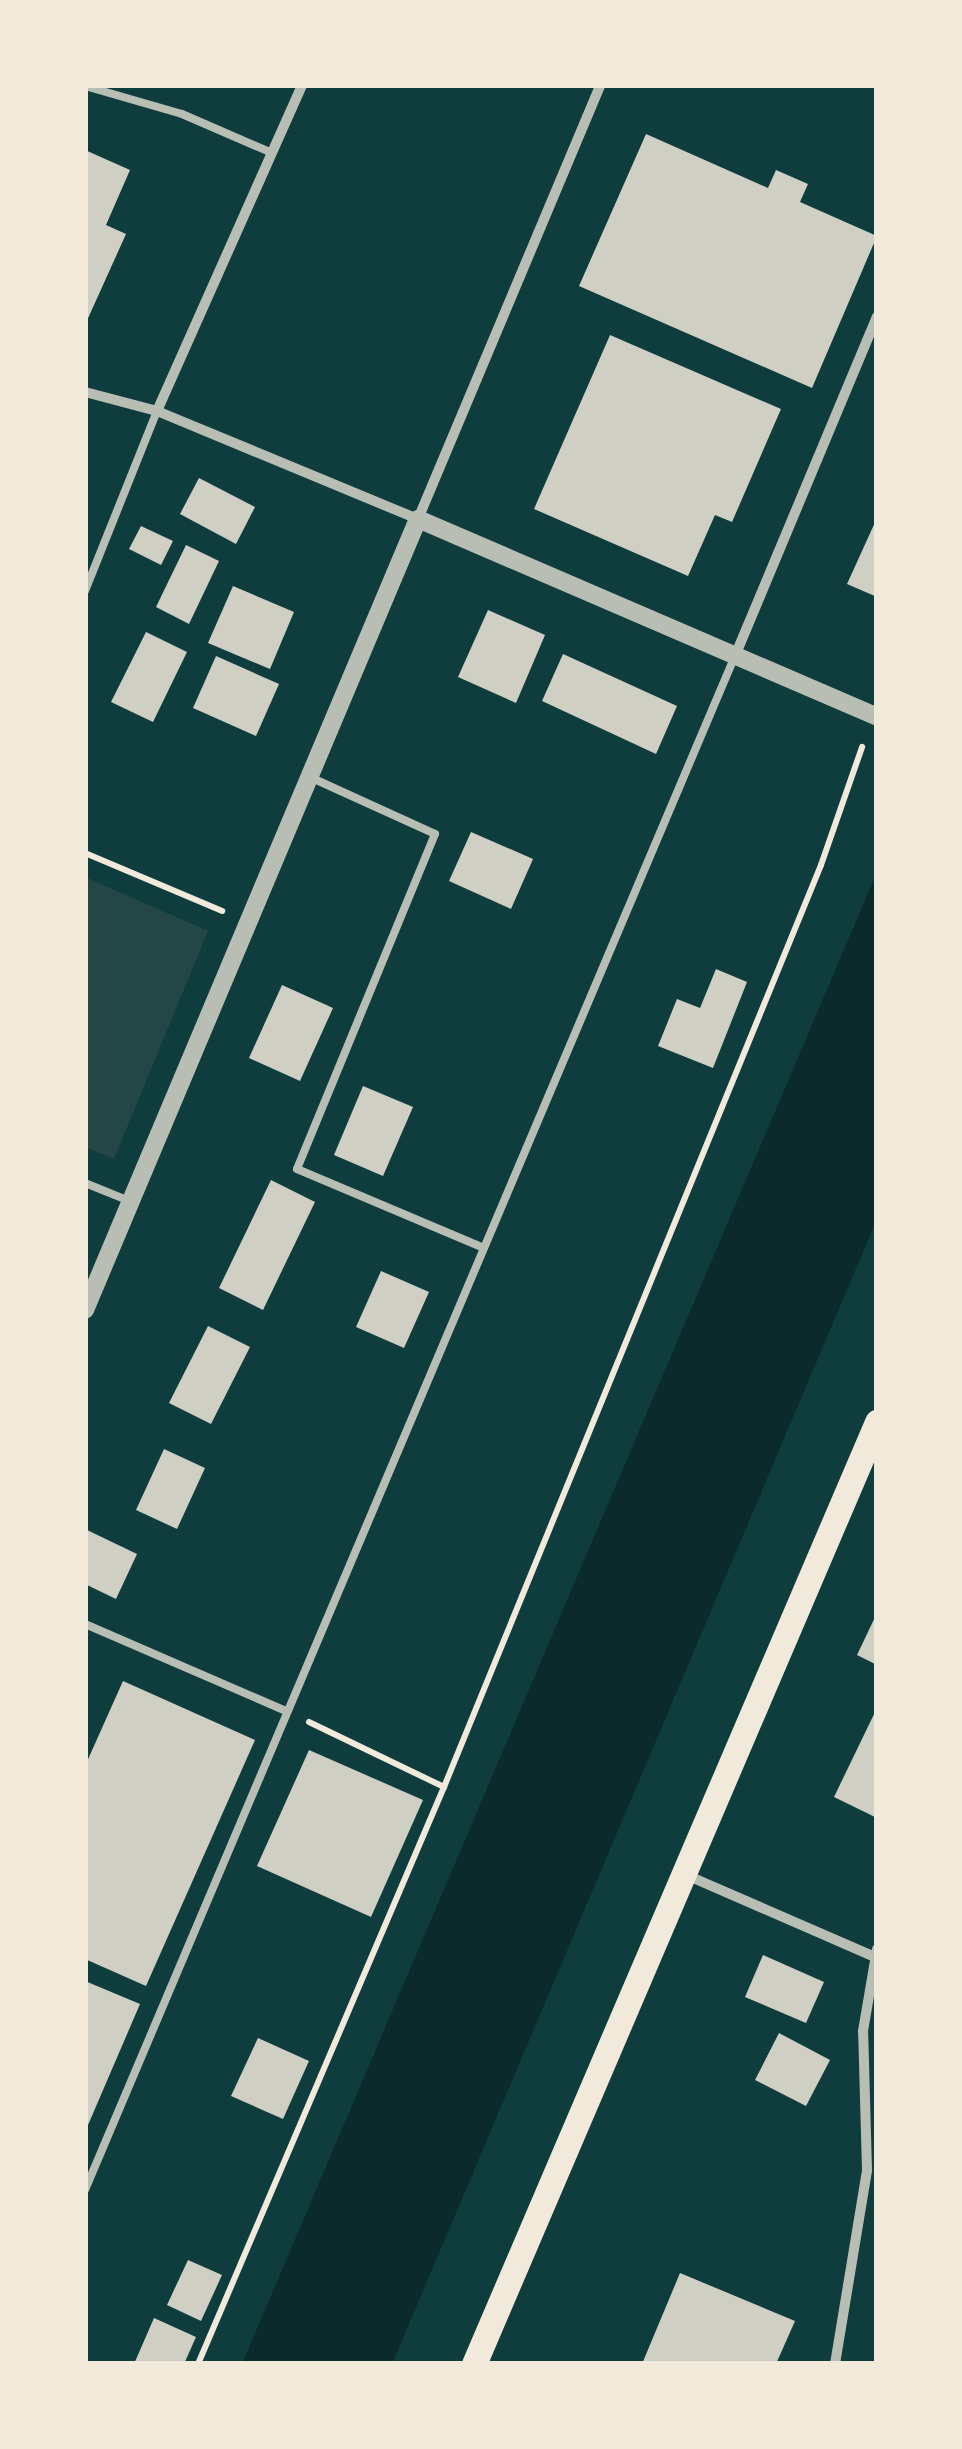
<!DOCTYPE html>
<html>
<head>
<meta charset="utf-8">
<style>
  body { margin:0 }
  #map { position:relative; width:962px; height:2449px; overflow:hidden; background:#0f3d3e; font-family:Lato,sans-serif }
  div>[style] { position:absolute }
  .green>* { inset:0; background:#244646 }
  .water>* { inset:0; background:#0a2a2b }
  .building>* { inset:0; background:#cfcfc3 }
  .path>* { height:6px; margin:-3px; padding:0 3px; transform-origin:3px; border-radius:3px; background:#f1e9da }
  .service>* { height:8px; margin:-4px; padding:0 4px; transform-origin:4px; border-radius:4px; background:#b8beb3 }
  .minor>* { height:10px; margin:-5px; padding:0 5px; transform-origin:5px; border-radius:5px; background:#b8beb3 }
  .tertiary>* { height:18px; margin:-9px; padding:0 9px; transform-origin:9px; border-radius:9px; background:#b8beb3 }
  .primary>* { height:25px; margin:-12.5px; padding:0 12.5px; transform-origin:12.5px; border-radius:12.5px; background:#f1e9da }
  span { translate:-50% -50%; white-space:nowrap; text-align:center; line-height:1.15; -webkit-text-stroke:8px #f1e9da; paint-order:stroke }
  .frame { position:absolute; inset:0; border:88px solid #f1e9da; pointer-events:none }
</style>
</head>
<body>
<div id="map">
  <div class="green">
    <div style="clip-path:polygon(85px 877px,208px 931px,114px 1159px,85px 1147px)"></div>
  </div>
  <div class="water">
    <div style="clip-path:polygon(877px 872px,877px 1219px,392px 2364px,242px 2364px)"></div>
  </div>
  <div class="building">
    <div style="clip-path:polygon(646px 134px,768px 188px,776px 170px,808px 184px,800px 202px,877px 236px,812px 388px,579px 286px)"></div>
    <div style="clip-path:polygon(85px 150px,130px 170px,106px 225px,126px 234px,85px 325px)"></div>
    <div style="clip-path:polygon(610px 335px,781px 409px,732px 522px,715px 515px,688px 576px,534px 509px)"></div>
    <div style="clip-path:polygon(199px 478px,255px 507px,236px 544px,180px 514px)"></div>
    <div style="clip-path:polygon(877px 518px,877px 597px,847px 584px)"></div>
    <div style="clip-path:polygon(141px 526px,173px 541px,161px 565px,129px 549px)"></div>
    <div style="clip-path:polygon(186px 545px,219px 561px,189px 624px,156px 607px)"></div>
    <div style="clip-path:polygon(233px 586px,294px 612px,270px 669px,208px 643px)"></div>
    <div style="clip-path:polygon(488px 610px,545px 635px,516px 703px,458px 677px)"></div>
    <div style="clip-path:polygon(146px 632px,187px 652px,153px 722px,111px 702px)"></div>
    <div style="clip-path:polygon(563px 654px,677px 706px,656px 754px,542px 701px)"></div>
    <div style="clip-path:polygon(216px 656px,279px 684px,256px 736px,193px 708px)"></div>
    <div style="clip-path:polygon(471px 832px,533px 859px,511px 909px,449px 881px)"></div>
    <div style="clip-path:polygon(716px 969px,747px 982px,713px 1068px,658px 1046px,677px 999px,700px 1008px)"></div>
    <div style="clip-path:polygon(282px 985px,333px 1008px,300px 1081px,249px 1058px)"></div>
    <div style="clip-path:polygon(363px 1086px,413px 1107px,383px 1176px,334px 1155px)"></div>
    <div style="clip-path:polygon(271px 1180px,315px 1202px,263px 1310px,219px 1288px)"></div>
    <div style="clip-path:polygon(381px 1271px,429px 1292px,404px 1348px,356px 1327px)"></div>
    <div style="clip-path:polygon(208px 1326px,250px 1347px,211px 1424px,169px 1403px)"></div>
    <div style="clip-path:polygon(164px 1449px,205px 1468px,177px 1529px,136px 1510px)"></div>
    <div style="clip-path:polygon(85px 1529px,137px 1554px,116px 1599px,85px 1584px)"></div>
    <div style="clip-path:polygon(877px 1613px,877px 1665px,857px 1655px)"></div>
    <div style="clip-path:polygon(123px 1681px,255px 1740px,146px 1986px,85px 1959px,85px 1766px)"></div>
    <div style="clip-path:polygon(877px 1708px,877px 1818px,834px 1797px)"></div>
    <div style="clip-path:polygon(309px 1750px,423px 1800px,371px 1917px,257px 1866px)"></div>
    <div style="clip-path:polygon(763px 1955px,824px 1982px,806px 2023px,745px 1997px)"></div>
    <div style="clip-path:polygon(85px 1981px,140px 2004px,85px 2132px)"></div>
    <div style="clip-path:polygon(779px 2033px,830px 2060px,806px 2106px,755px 2080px)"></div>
    <div style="clip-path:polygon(258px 2038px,309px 2061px,283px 2119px,231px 2096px)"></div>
    <div style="clip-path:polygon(188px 2260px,222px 2275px,201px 2321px,167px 2305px)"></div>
    <div style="clip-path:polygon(680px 2273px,795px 2321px,776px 2364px,642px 2364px)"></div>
    <div style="clip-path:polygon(154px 2318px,196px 2337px,184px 2364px,134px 2364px)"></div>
  </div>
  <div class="path">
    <div style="left:85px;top:853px;width:149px;rotate:22.9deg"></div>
    <div style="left:309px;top:1722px;width:150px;rotate:25.7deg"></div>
    <div style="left:198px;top:2364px;width:627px;rotate:-66.91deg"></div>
    <div style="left:444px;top:1787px;width:996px;rotate:-67.76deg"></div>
    <div style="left:821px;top:865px;width:125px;rotate:-70.8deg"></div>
  </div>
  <div class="service">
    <div style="left:85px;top:86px;width:101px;rotate:16.1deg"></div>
    <div style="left:182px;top:114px;width:98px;rotate:23.4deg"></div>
    <div style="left:85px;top:591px;width:194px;rotate:-68.2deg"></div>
    <div style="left:312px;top:778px;width:135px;rotate:24.5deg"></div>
    <div style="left:435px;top:834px;width:362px;rotate:112.4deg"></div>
    <div style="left:297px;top:1169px;width:201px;rotate:22.9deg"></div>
    <div style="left:85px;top:1183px;width:51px;rotate:22deg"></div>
    <div style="left:85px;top:1624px;width:219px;rotate:23.4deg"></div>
    <div style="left:85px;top:2190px;width:1666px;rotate:-67.04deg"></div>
  </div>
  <div class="minor">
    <div style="left:85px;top:392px;width:74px;rotate:14.8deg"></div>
    <div style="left:157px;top:411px;width:282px;rotate:22.5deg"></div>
    <div style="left:418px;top:519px;width:471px;rotate:-67.2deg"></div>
    <div style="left:157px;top:411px;width:357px;rotate:-66deg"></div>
    <div style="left:735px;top:656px;width:368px;rotate:-67.3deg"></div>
    <div style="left:684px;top:1874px;width:206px;rotate:23.5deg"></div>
    <div style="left:835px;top:2364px;width:197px;rotate:-80.6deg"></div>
    <div style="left:867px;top:2170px;width:139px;rotate:-91.6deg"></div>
    <div style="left:863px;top:2031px;width:83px;rotate:-80.3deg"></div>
  </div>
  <div class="tertiary">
    <div style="left:85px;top:1310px;width:858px;rotate:-67.17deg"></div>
    <div style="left:418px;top:519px;width:500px;rotate:23.3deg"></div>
  </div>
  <div class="primary">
    <div style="left:474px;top:2364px;width:1025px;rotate:-66.84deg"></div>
  </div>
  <div class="frame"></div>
</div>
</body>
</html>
